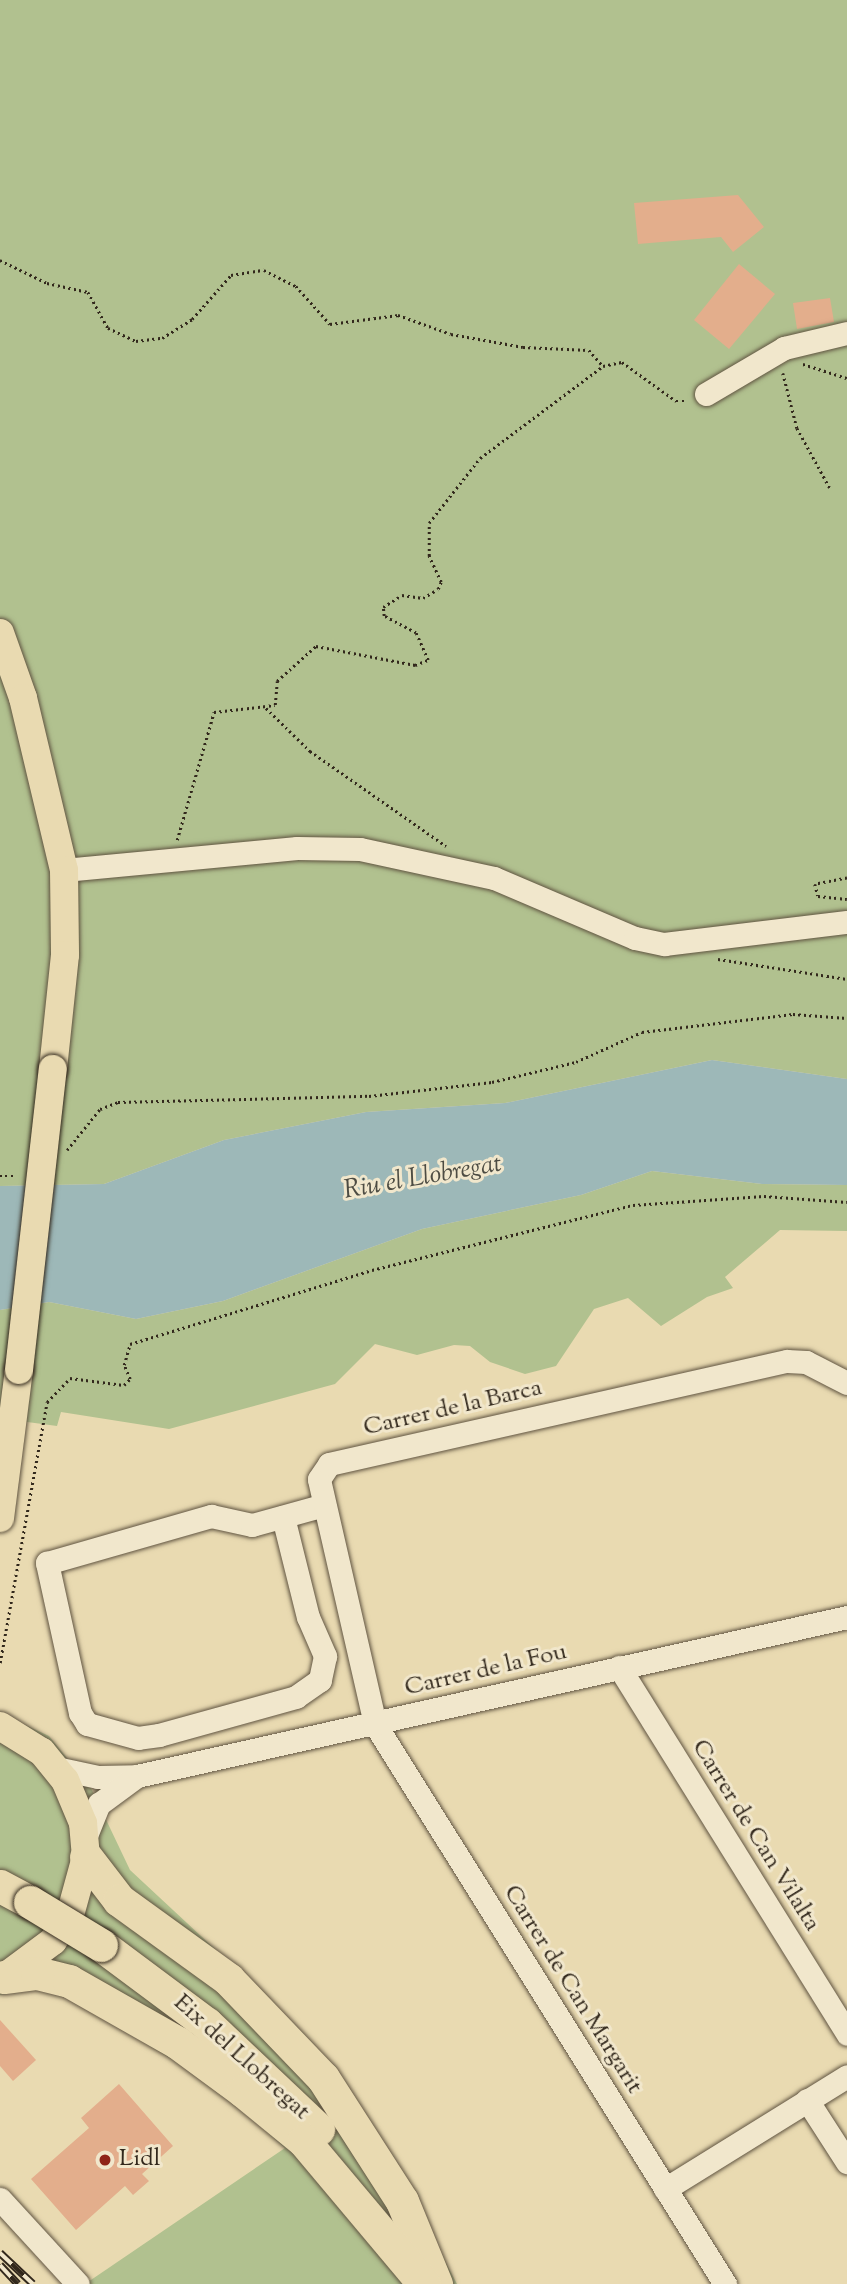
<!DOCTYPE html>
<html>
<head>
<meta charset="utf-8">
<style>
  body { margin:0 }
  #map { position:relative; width:847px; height:2284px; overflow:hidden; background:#e9dab1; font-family:"Sorts Mill Goudy",serif }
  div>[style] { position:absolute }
  .green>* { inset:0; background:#b1c18f }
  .water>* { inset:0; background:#9db8b8 }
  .building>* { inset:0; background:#e3ae8c }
  .path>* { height:2.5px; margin-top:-1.25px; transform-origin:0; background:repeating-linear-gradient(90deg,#32281c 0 2px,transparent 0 5.5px) }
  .roads { filter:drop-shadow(0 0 2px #605441) drop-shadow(0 0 2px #605441) }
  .minor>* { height:23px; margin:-11.5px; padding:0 11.5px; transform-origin:11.5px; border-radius:11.5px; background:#f1e7cc }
  .major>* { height:28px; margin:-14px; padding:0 14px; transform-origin:14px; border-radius:14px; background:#e9dab1 }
  .highway>* { height:33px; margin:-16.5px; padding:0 16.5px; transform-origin:16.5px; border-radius:16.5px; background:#e9dab1 }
  .rail>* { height:8px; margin-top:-4px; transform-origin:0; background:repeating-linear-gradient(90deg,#f1e7cc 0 16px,#32281c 0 32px); box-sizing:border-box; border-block:2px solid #32281c }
  .bridges { filter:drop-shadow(0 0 2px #32281c) drop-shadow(0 0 2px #32281c) }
  .major-bridge>* { height:28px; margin:-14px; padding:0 14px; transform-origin:14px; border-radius:14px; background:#e9dab1 }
  .highway-bridge>* { height:33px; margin:-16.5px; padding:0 16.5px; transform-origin:16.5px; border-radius:16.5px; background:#e9dab1 }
  .dots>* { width:19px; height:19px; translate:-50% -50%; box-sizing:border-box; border:4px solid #f1e7cc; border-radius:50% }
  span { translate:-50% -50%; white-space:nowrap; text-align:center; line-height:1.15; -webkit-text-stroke:6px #f1e7cc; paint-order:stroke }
  .street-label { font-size:24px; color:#32281c }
  .poi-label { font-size:24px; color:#32281c }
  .left { translate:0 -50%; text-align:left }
  .water-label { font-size:26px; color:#4d4c43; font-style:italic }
</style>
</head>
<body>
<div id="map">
  <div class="green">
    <div style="clip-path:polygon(0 0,847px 0,847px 1079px,712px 1060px,505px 1103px,366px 1112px,224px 1140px,104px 1184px,0 1186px)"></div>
    <div style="clip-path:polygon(652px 1171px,762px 1184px,847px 1185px,847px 1231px,780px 1230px,725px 1277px,733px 1288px,707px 1297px,661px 1326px,628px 1298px,594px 1309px,556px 1366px,525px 1374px,490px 1362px,470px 1346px,454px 1345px,417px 1355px,375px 1344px,335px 1384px,169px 1429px,61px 1412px,57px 1426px,20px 1421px,0 1408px,0 1310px,49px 1302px,136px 1319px,223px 1301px,422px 1229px,581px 1195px)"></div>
    <div style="clip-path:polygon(0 1713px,49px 1736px,90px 1786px,130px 1870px,216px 1950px,392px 2159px,457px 2284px,85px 2284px,285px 2148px,212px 2083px,47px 1985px,0 1995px)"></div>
  </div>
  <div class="water">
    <div style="clip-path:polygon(712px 1060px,847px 1079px,847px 1185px,762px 1184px,652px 1171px,581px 1195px,422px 1229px,223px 1301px,136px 1319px,49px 1302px,0 1310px,0 1186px,104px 1184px,224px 1140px,366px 1112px,505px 1103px)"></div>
  </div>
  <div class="building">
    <div style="clip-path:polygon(738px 195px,764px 227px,733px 252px,721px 237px,638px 244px,634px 203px)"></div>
    <div style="clip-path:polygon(739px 264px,775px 294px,729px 349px,694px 320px)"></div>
    <div style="clip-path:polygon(830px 298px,834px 322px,797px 329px,793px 303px)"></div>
    <div style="clip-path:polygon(0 2020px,36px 2060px,13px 2081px,0 2066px)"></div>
    <div style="clip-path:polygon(119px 2084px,173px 2146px,142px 2174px,149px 2181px,133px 2195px,125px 2186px,76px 2230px,31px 2179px,89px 2128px,81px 2118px)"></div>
  </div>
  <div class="path">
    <div style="left:0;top:260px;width:52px;rotate:26.1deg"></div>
    <div style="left:47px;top:283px;width:42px;rotate:12.4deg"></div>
    <div style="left:88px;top:292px;width:41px;rotate:60.9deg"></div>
    <div style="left:108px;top:328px;width:31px;rotate:25deg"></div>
    <div style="left:136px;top:341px;width:26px;rotate:-7deg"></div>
    <div style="left:162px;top:338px;width:36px;rotate:-32deg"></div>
    <div style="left:192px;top:319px;width:59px;rotate:-48.4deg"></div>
    <div style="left:231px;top:275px;width:33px;rotate:-9deg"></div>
    <div style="left:264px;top:270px;width:36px;rotate:27deg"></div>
    <div style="left:296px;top:286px;width:51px;rotate:48.2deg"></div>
    <div style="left:330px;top:324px;width:69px;rotate:-7.5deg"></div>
    <div style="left:398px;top:315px;width:56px;rotate:19.7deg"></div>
    <div style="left:451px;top:334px;width:73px;rotate:10.2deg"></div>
    <div style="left:523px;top:347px;width:66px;rotate:2.6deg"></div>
    <div style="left:589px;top:350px;width:21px;rotate:49deg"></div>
    <div style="left:803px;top:364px;width:46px;rotate:17.7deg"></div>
    <div style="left:783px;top:373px;width:57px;rotate:75.7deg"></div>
    <div style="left:797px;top:428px;width:68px;rotate:61.2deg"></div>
    <div style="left:266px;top:708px;width:62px;rotate:44.3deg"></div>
    <div style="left:310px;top:751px;width:166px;rotate:34.9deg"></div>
    <div style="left:177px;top:840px;width:133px;rotate:-73.9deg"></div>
    <div style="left:214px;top:712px;width:61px;rotate:-6.5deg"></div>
    <div style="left:275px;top:705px;width:24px;rotate:-85deg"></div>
    <div style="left:277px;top:681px;width:52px;rotate:-41.9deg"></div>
    <div style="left:316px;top:646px;width:101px;rotate:10.9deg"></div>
    <div style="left:415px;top:665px;width:14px;rotate:-21deg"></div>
    <div style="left:428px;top:660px;width:30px;rotate:-114deg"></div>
    <div style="left:416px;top:633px;width:36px;rotate:-152deg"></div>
    <div style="left:384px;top:616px;width:9px;rotate:-96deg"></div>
    <div style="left:383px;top:607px;width:22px;rotate:-32deg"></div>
    <div style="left:402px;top:595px;width:21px;rotate:8deg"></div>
    <div style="left:423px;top:598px;width:17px;rotate:-31deg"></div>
    <div style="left:438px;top:589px;width:8px;rotate:-67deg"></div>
    <div style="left:441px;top:582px;width:29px;rotate:-115deg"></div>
    <div style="left:429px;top:556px;width:33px;rotate:-90deg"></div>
    <div style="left:429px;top:523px;width:83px;rotate:-51.9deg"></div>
    <div style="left:480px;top:458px;width:154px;rotate:-36.8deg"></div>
    <div style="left:603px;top:366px;width:19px;rotate:-12deg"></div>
    <div style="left:622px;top:362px;width:67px;rotate:35.8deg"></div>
    <div style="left:676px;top:401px;width:10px"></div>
    <div style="left:847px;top:878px;width:33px;rotate:169deg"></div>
    <div style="left:815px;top:884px;width:12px;rotate:76deg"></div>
    <div style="left:818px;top:896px;width:29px;rotate:6deg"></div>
    <div style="left:718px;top:959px;width:131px;rotate:8.8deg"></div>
    <div style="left:67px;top:1150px;width:53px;rotate:-51.2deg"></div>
    <div style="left:100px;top:1109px;width:19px;rotate:-21deg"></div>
    <div style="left:118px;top:1102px;width:251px;rotate:-1.4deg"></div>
    <div style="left:369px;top:1096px;width:124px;rotate:-6.5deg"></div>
    <div style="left:492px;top:1082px;width:86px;rotate:-13.4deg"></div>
    <div style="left:576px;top:1062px;width:72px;rotate:-24.4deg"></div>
    <div style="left:642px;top:1032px;width:152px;rotate:-6.8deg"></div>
    <div style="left:793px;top:1014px;width:54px;rotate:4.2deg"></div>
    <div style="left:0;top:1176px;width:16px"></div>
    <div style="left:0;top:1663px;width:265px;rotate:-79.8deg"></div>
    <div style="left:47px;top:1402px;width:33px;rotate:-46deg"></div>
    <div style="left:70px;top:1378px;width:54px;rotate:7.4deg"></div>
    <div style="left:124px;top:1385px;width:8px;rotate:-45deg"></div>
    <div style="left:130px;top:1379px;width:15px;rotate:-113deg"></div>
    <div style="left:124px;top:1365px;width:22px;rotate:-74deg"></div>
    <div style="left:130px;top:1344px;width:253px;rotate:-17deg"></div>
    <div style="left:372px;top:1270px;width:269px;rotate:-14deg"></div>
    <div style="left:633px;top:1205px;width:131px;rotate:-3.9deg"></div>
    <div style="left:764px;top:1196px;width:83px;rotate:4.1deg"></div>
  </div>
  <div class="roads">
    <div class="minor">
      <div style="left:706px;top:394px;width:91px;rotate:-30.5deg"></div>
      <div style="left:784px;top:348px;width:65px;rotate:-13.4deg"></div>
      <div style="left:64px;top:870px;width:234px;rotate:-5.4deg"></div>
      <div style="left:297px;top:848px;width:63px;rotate:0.9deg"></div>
      <div style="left:360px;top:849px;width:137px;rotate:12.2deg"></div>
      <div style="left:494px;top:878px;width:153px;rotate:23.1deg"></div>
      <div style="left:635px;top:938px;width:30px;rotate:12deg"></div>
      <div style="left:664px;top:944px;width:184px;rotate:-6.9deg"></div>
      <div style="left:283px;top:1517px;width:103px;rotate:76deg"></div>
      <div style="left:308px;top:1617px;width:43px;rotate:66.4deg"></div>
      <div style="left:325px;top:1656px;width:25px;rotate:102deg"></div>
      <div style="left:320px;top:1680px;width:29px;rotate:145deg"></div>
      <div style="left:296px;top:1697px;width:142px;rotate:164.5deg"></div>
      <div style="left:159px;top:1735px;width:21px;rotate:172deg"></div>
      <div style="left:138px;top:1738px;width:53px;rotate:-164.6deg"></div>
      <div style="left:87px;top:1724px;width:13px;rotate:-122deg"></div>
      <div style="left:80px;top:1713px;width:154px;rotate:-102.4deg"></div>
      <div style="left:47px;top:1563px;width:171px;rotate:-16deg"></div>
      <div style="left:211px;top:1516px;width:42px;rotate:12.4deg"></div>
      <div style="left:252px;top:1525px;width:75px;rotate:-15.5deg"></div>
      <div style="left:619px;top:1667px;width:432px;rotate:58.1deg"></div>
      <div style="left:56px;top:1768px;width:43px;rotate:12.1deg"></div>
      <div style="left:98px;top:1777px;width:39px;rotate:-1deg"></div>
      <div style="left:137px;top:1776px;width:728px;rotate:-12.62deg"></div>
      <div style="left:85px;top:1838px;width:37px;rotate:-68deg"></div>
      <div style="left:99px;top:1804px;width:47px;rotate:-36.4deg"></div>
      <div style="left:807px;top:2100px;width:74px;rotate:57.2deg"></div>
      <div style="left:665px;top:2189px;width:214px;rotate:-31.8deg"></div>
      <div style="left:0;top:2199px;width:115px;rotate:47.5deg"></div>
      <div style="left:725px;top:2284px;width:660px;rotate:-122.01deg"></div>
      <div style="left:375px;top:1724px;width:251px;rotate:-102.9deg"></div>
      <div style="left:319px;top:1479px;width:18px;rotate:-56deg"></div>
      <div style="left:329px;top:1464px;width:469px;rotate:-12.7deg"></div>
      <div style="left:787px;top:1361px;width:19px;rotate:3deg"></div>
      <div style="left:806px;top:1362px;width:46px;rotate:27.1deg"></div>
    </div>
    <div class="major">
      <div style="left:0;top:633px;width:69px;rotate:70.5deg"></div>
      <div style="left:23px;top:698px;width:177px;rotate:76.6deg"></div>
      <div style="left:64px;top:870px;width:85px;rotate:89.3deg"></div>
      <div style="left:65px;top:955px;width:115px;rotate:96deg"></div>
      <div style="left:0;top:1518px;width:149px;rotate:-82.7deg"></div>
      <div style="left:0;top:1726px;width:49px;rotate:31.8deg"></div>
      <div style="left:42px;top:1752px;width:36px;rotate:51deg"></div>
      <div style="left:65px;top:1780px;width:47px;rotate:67.3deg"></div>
      <div style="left:83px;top:1823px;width:34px;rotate:85deg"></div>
      <div style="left:86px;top:1857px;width:60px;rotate:105.4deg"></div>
      <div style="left:70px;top:1915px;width:31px;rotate:123deg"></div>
      <div style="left:53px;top:1941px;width:59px;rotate:143.3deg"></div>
    </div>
    <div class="highway">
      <div style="left:86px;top:1857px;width:54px;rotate:52.5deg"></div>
      <div style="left:119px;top:1900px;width:135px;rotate:35.9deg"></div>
      <div style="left:228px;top:1979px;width:137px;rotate:46.2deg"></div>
      <div style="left:323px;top:2078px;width:146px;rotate:57.3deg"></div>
      <div style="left:402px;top:2201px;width:90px;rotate:67.7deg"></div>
      <div style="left:0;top:1886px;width:34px;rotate:28deg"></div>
      <div style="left:101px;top:1945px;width:132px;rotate:36.7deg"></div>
      <div style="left:207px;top:2024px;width:153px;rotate:43.4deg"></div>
      <div style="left:4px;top:1977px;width:33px;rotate:-7deg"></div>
      <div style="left:37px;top:1973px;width:33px;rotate:14deg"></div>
      <div style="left:69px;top:1981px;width:125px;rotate:29.6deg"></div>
      <div style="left:178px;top:2043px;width:81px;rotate:36.4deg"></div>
      <div style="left:243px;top:2091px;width:79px;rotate:39.3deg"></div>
      <div style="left:304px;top:2141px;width:187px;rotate:50deg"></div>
    </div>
  </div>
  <div class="rail">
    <div style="left:0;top:2253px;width:45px;rotate:43.2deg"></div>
    <div style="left:0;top:2265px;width:26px;rotate:47deg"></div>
  </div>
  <div class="bridges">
    <div class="major-bridge">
      <div style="left:19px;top:1370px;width:303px;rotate:-83.6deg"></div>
    </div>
    <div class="highway-bridge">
      <div style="left:30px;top:1902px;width:83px;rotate:31.2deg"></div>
    </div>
  </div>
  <div class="dots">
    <div style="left:105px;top:2160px;background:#8f2418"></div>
  </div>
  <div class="street-label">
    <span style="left:453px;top:1409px;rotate:-13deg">Carrer de la Barca</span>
    <span style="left:486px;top:1671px;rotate:-13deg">Carrer de la Fou</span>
    <span style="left:755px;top:1836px;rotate:58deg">Carrer de Can Vilalta</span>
    <span style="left:572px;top:1990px;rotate:58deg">Carrer de Can Margarit</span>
    <span style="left:241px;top:2058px;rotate:42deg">Eix del Llobregat</span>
  </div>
  <div class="poi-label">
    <span class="left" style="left:119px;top:2160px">Lidl</span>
  </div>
  <div class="water-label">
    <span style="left:423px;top:1178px;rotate:-10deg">Riu el Llobregat</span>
  </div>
</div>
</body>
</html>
